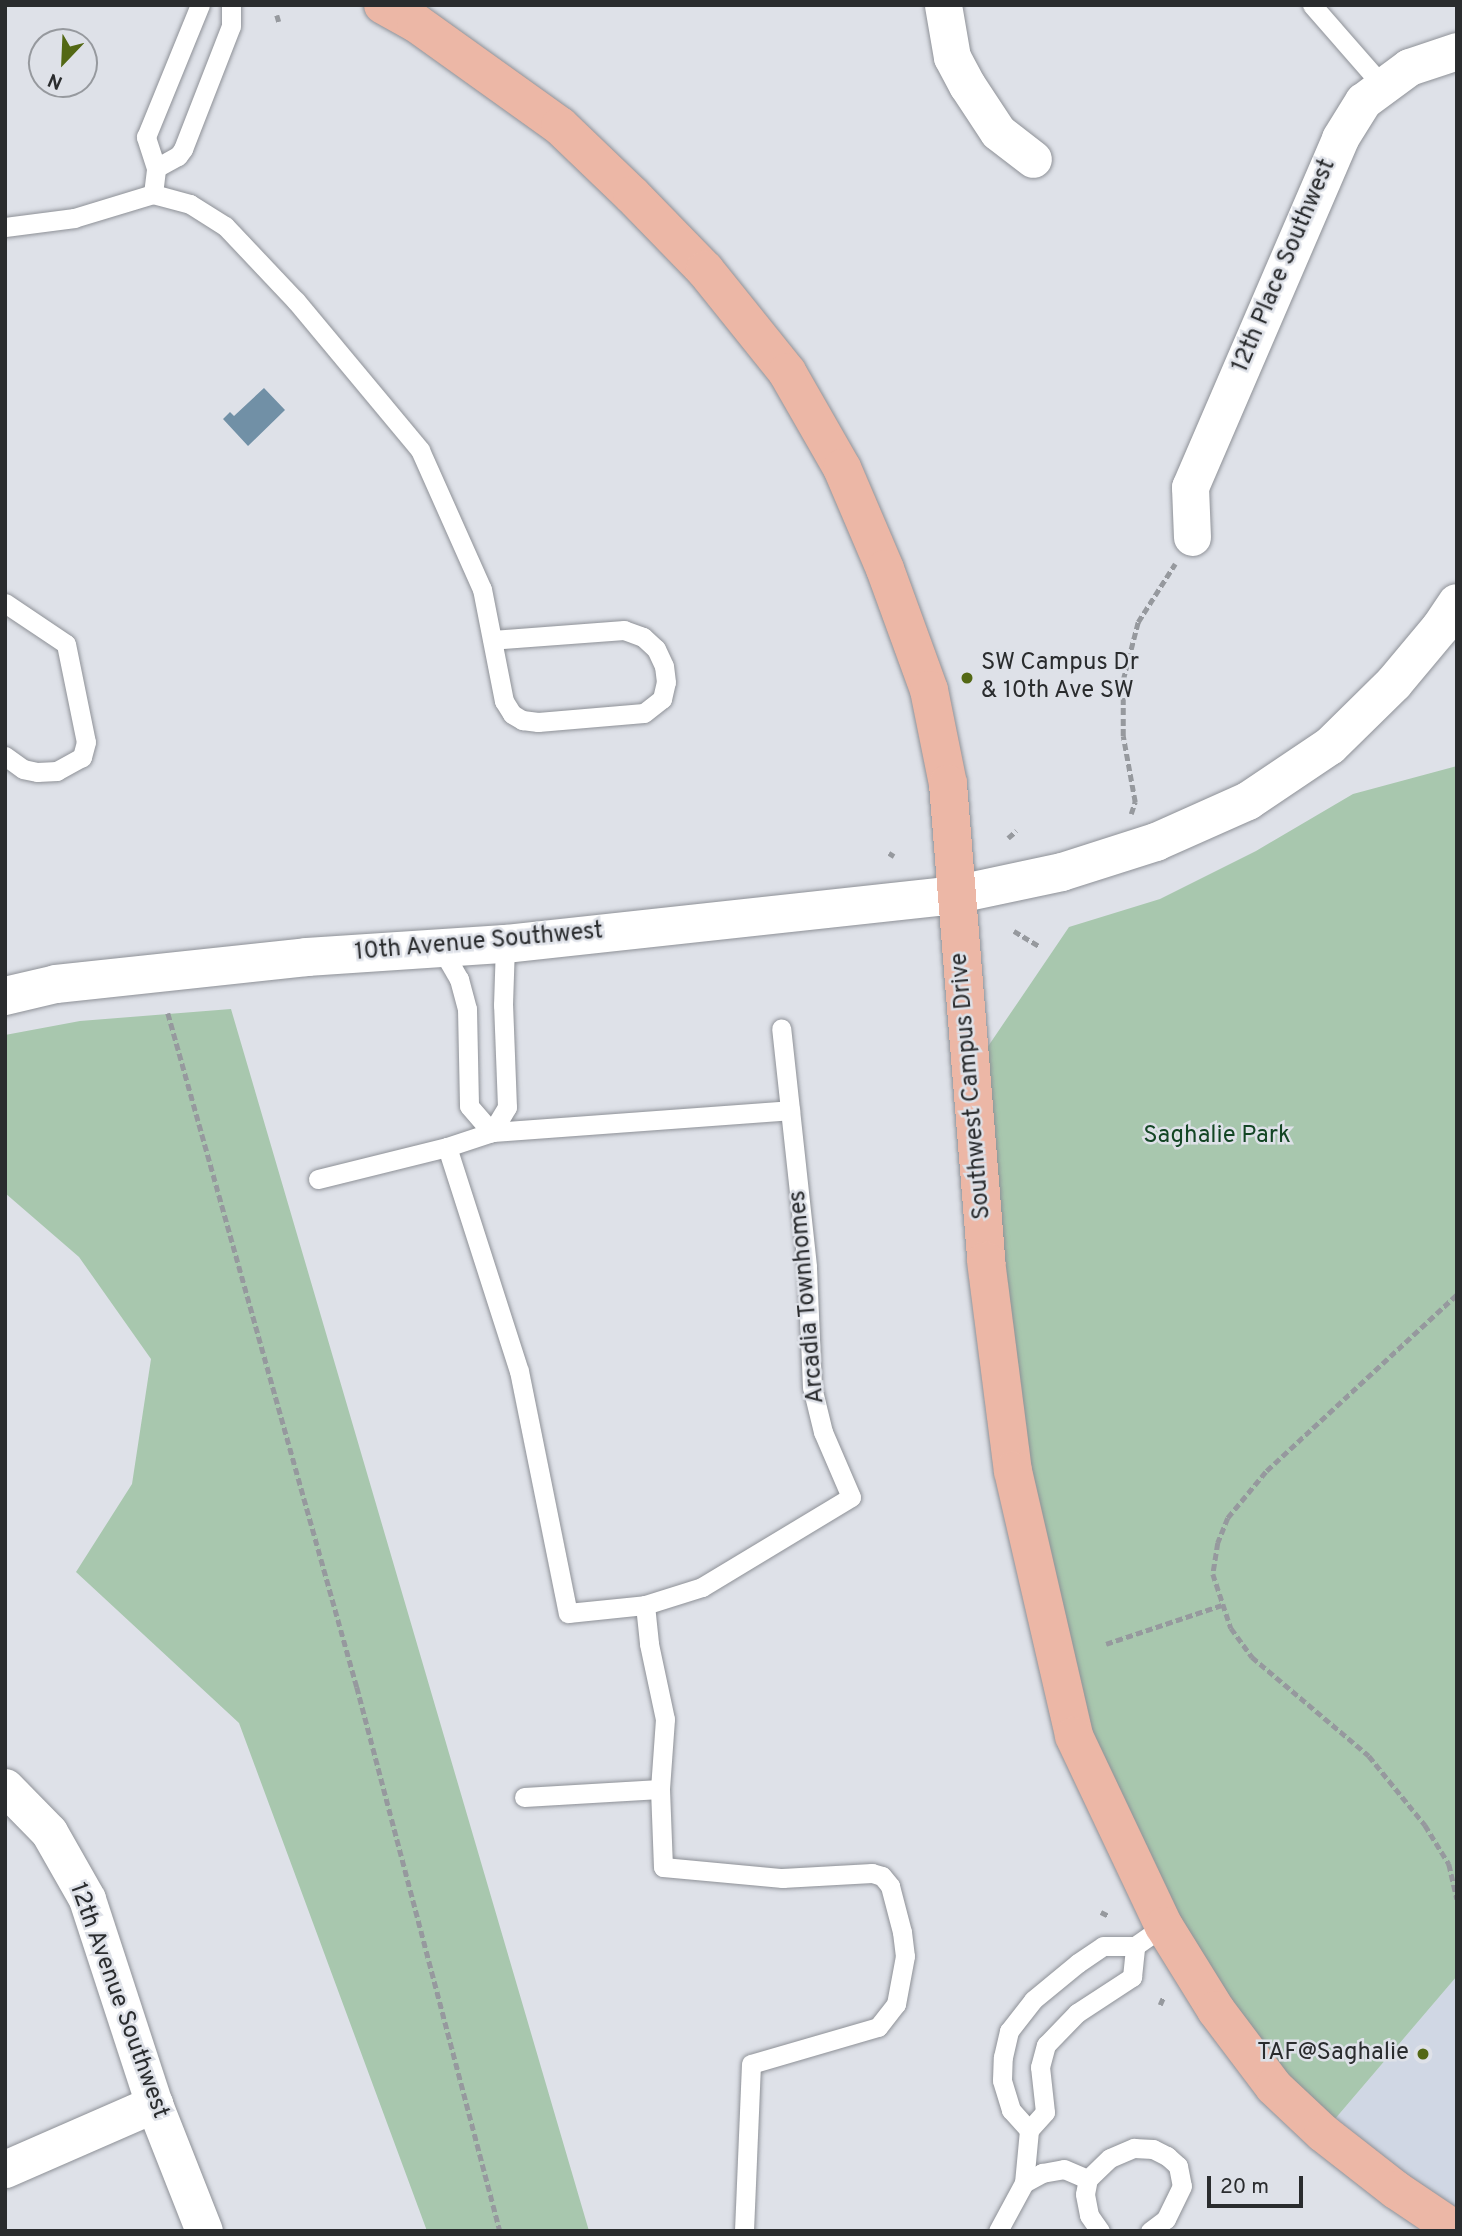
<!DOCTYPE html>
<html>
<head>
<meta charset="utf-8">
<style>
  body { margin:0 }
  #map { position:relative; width:1462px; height:2236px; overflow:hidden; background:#dee1e8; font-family:Overpass,sans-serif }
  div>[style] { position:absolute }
  .built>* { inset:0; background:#d0d7e4 }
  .green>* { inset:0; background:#a8c7ae }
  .water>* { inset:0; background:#7190a6 }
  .path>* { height:4.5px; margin-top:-2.25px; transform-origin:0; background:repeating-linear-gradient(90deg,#96999e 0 7px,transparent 0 10.5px) }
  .roads { filter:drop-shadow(0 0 2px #8e9197) drop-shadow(0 0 2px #8e9197) }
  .service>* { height:19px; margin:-9.5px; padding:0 9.5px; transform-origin:9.5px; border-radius:9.5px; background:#fff }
  .minor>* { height:37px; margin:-18.5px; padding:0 18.5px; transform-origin:18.5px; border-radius:18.5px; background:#fff }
  .tertiary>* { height:38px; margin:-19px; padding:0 19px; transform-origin:19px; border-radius:19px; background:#fff }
  .primary>* { height:38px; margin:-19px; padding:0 19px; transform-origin:19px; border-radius:19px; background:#ecb7a6 }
  .dots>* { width:19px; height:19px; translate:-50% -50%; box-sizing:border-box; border:4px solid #dee1e8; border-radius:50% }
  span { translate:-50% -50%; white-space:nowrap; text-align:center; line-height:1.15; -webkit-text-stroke:5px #dee1e8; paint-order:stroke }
  .street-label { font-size:24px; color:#2a2c2e }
  .poi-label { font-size:24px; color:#2a2c2e }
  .left { translate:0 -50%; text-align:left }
  .right { translate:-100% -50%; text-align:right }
  .park-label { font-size:24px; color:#134524 }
  .frame { position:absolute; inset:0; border:7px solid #2a2c2e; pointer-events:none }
  .north { position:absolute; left:28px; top:28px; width:70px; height:70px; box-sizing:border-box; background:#dee1e8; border:2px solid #96999e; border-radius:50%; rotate:203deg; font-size:19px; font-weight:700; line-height:28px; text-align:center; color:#2a2c2e }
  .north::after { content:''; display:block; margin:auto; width:24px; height:32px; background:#536814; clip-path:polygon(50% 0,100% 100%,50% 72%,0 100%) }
  .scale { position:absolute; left:1207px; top:2176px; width:96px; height:32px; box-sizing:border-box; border:4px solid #2a2c2e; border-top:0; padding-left:9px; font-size:21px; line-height:24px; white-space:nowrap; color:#2a2c2e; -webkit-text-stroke:5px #dee1e8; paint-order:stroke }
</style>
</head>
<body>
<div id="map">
  <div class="built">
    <div style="clip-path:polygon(1457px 1976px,1457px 2231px,1323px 2133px)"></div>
  </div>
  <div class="green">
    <div style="clip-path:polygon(1457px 766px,1457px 1976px,1323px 2133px,1274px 2087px,1074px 1736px,1013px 1471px,972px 1070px,1069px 927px,1160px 899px,1256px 851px,1353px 794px)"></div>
    <div style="clip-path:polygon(231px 1009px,589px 2231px,427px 2231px,239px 1723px,76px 1572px,132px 1484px,151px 1359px,79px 1257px,5px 1193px,5px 1035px,80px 1021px)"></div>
  </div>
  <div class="water">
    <div style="clip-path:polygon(264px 388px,285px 410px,248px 446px,223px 419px,230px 412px,234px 416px)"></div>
  </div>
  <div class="path">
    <div style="left:277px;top:15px;width:7px;rotate:74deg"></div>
    <div style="left:1131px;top:814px;width:13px;rotate:-72deg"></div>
    <div style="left:1135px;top:802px;width:67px;rotate:-100.3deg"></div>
    <div style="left:1123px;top:736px;width:56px;rotate:-90deg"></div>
    <div style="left:1123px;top:680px;width:60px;rotate:-75.5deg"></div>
    <div style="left:1138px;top:622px;width:69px;rotate:-57.5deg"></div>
    <div style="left:1008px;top:838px;width:11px;rotate:-41deg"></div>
    <div style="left:889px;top:853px;width:6px;rotate:31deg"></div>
    <div style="left:1014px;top:931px;width:29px;rotate:31deg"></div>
    <div style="left:168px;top:1013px;width:700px;rotate:74.34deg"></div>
    <div style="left:357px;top:1687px;width:562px;rotate:75.27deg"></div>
    <div style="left:1457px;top:1295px;width:260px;rotate:137.2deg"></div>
    <div style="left:1266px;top:1472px;width:60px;rotate:129.6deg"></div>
    <div style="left:1228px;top:1518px;width:27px;rotate:112deg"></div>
    <div style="left:1218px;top:1543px;width:31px;rotate:99deg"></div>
    <div style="left:1213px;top:1574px;width:57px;rotate:71.6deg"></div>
    <div style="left:1231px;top:1628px;width:36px;rotate:54deg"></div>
    <div style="left:1252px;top:1657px;width:153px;rotate:40.2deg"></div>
    <div style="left:1369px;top:1756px;width:89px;rotate:50.9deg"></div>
    <div style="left:1425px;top:1825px;width:46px;rotate:58.4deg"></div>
    <div style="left:1449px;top:1864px;width:36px;rotate:77deg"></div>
    <div style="left:1106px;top:1644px;width:122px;rotate:-18.6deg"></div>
    <div style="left:1101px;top:1912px;width:9px;rotate:27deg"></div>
    <div style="left:1160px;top:2005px;width:8px;rotate:-67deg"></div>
  </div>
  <div class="roads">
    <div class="service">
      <div style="left:1312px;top:5px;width:108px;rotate:48.8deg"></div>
      <div style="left:156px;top:168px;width:25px;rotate:-29deg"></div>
      <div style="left:178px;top:156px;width:9px;rotate:-54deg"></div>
      <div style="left:183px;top:149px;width:132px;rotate:-68.7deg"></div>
      <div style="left:231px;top:26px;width:21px;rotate:-90deg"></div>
      <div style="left:153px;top:194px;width:26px;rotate:-83deg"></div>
      <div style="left:156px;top:168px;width:33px;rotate:-108deg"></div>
      <div style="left:146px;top:137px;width:143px;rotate:-67.8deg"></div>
      <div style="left:5px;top:227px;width:70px;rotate:-7.4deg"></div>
      <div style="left:74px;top:218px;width:83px;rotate:-16.9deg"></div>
      <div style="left:153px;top:194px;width:38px;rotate:15deg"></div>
      <div style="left:190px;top:204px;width:41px;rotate:32.2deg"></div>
      <div style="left:225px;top:226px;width:103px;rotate:46.6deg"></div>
      <div style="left:296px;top:301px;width:194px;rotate:50.2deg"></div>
      <div style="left:420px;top:450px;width:152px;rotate:66deg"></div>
      <div style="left:482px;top:589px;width:114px;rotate:78.9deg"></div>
      <div style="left:504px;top:701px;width:15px;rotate:58deg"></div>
      <div style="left:512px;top:714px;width:12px;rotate:31deg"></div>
      <div style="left:522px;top:720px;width:16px;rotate:7deg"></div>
      <div style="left:538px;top:722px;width:106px;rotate:-4.9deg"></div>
      <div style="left:644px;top:713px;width:23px;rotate:-38deg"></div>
      <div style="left:662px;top:699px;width:17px;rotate:-77deg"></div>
      <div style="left:666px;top:682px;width:16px;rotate:-97deg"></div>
      <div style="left:664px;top:666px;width:19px;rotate:-115deg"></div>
      <div style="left:656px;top:649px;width:18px;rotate:-137deg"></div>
      <div style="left:643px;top:637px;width:20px;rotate:-160deg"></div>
      <div style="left:624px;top:630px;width:132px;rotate:175.7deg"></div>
      <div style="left:5px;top:603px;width:73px;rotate:33.9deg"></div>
      <div style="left:66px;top:644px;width:100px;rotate:78.5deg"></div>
      <div style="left:86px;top:742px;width:16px;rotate:105deg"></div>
      <div style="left:82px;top:757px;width:29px;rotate:151deg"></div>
      <div style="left:57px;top:771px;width:20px;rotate:177deg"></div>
      <div style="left:37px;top:772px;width:14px;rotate:-168deg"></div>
      <div style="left:23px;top:769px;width:22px;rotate:-144deg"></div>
      <div style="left:441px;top:948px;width:36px;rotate:60deg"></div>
      <div style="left:459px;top:979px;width:31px;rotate:75deg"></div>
      <div style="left:467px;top:1009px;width:97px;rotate:88.8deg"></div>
      <div style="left:469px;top:1106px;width:35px;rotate:49deg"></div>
      <div style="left:492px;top:1132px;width:29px;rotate:-59deg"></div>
      <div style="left:507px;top:1107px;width:102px;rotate:-92.2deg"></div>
      <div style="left:503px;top:1005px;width:61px;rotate:-88.1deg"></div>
      <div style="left:447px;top:1147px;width:235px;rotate:72.2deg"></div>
      <div style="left:519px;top:1371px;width:247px;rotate:78.6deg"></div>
      <div style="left:568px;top:1613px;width:77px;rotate:-5.9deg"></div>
      <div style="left:645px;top:1605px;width:60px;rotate:-17.5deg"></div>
      <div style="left:702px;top:1587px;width:174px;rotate:-31.1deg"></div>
      <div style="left:851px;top:1497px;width:71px;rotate:-113.3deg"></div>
      <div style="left:823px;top:1432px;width:46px;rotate:-103.7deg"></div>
      <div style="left:812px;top:1387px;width:121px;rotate:-92.4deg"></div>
      <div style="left:807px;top:1266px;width:239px;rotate:-96.2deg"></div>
      <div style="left:318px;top:1179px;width:133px;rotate:-13.9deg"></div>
      <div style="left:447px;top:1147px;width:47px;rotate:-18.4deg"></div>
      <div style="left:492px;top:1132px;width:299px;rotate:-4.2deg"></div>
      <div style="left:645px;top:1605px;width:39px;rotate:84deg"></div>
      <div style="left:649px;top:1644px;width:77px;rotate:78deg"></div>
      <div style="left:665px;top:1719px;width:70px;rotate:94.1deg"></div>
      <div style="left:660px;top:1789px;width:78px;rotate:87.8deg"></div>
      <div style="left:663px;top:1867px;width:120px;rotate:5.3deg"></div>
      <div style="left:782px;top:1878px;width:90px;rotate:-3.2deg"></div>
      <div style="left:872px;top:1873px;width:10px;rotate:17deg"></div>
      <div style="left:882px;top:1876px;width:13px;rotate:51deg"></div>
      <div style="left:890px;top:1886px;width:48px;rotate:75.4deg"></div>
      <div style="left:902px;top:1932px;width:24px;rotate:83deg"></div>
      <div style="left:905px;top:1956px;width:49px;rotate:100.6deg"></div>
      <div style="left:896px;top:2004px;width:29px;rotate:128deg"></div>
      <div style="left:878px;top:2027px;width:132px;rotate:163.8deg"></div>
      <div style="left:751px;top:2064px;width:167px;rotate:92.4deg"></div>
      <div style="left:524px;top:1797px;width:136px;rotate:-3.4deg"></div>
      <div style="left:1029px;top:2130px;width:27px;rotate:-132deg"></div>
      <div style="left:1011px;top:2110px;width:31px;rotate:-107deg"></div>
      <div style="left:1002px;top:2080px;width:23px;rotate:-88deg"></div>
      <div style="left:1003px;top:2057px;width:27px;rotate:-77deg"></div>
      <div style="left:1009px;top:2031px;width:39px;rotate:-52deg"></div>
      <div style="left:1033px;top:2000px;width:58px;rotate:-39.4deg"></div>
      <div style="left:1078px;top:1963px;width:30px;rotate:-34deg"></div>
      <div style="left:1103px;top:1946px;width:32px"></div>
      <div style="left:1135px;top:1946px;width:35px;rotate:-35deg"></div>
      <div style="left:1029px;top:2130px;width:24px;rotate:-48deg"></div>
      <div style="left:1045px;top:2112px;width:45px;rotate:-96.3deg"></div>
      <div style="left:1040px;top:2067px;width:23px;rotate:-75deg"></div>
      <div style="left:1046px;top:2045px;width:45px;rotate:-45.9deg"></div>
      <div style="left:1077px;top:2013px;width:66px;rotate:-33.2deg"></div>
      <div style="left:1132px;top:1977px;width:31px;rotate:-84deg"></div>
      <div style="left:1024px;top:2183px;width:21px;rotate:-29deg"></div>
      <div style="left:1042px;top:2173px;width:22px;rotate:-10deg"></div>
      <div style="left:1064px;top:2169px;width:26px;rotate:23deg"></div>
      <div style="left:998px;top:2231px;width:55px;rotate:-61.6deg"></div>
      <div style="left:1024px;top:2183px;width:53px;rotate:-84.6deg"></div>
      <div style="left:1100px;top:2231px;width:19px;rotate:-125deg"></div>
      <div style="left:1089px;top:2215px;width:21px;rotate:-101deg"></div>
      <div style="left:1085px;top:2194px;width:15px;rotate:-79deg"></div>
      <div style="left:1088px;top:2179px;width:30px;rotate:-44deg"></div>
      <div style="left:1110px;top:2158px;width:26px;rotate:-23deg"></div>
      <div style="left:1134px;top:2148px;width:19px;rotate:3deg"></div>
      <div style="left:1153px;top:2149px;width:16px;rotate:27deg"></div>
      <div style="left:1167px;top:2156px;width:15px;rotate:42deg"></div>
      <div style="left:1178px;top:2166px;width:20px;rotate:79deg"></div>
      <div style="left:1182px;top:2186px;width:37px;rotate:116deg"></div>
      <div style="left:1166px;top:2219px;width:20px;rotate:143deg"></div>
    </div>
    <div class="minor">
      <div style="left:943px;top:5px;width:53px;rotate:80.2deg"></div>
      <div style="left:952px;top:57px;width:32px;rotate:62deg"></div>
      <div style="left:967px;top:85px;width:56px;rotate:56.6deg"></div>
      <div style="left:998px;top:132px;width:44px;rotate:37.6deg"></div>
      <div style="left:1192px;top:537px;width:50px;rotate:-92.3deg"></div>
      <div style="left:1190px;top:487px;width:380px;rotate:-66.7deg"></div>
      <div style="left:1340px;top:138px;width:44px;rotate:-58.1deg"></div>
      <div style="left:1363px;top:101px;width:57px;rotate:-36.5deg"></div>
      <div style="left:1409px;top:67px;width:51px;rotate:-18.4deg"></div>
      <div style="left:5px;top:1787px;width:63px;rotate:45.6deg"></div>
      <div style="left:49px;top:1832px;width:77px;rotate:60.4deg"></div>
      <div style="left:87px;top:1899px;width:216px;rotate:71.9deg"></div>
      <div style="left:154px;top:2104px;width:136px;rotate:68.5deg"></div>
      <div style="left:5px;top:2169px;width:163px;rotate:-23.6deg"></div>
    </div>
    <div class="tertiary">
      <div style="left:5px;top:996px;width:52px;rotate:-13.2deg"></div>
      <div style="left:56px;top:984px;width:252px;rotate:-6.1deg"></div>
      <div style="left:307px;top:957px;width:198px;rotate:-3.8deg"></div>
      <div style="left:505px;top:944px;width:452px;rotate:-6.2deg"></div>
      <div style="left:954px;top:895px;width:110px;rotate:-12deg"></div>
      <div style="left:1062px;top:872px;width:99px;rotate:-17.7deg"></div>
      <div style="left:1156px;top:842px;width:101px;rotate:-24deg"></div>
      <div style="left:1248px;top:801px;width:99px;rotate:-33.9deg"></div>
      <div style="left:1330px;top:746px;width:90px;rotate:-44.5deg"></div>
      <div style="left:1394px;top:683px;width:72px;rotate:-50.1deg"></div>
      <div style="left:1440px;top:628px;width:30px;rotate:-56deg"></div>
    </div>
    <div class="primary">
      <div style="left:383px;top:5px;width:38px;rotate:29deg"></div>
      <div style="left:416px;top:23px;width:177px;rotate:35.6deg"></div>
      <div style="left:560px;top:126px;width:100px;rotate:43.8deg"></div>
      <div style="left:632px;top:195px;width:105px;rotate:45.8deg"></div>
      <div style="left:705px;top:270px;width:131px;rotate:51.2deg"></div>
      <div style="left:787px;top:372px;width:111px;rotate:60.2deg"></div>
      <div style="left:842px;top:468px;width:110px;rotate:66.9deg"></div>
      <div style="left:885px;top:569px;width:129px;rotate:70deg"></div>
      <div style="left:929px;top:690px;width:96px;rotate:78.6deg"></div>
      <div style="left:948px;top:784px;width:479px;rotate:85.4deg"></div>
      <div style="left:986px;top:1261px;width:212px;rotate:82.7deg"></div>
      <div style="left:1013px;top:1471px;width:272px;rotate:77deg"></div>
      <div style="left:1074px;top:1736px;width:210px;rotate:64.7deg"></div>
      <div style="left:1164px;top:1926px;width:99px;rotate:58.2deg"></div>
      <div style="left:1216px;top:2010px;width:96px;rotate:53deg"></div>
      <div style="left:1274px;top:2087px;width:67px;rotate:43.2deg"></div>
      <div style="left:1323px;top:2133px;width:93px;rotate:38deg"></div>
      <div style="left:1396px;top:2190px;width:73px;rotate:33.9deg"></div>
    </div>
  </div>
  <div class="dots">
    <div style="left:967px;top:678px;background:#536814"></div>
    <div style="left:1423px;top:2054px;background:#536814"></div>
  </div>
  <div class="street-label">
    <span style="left:1285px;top:266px;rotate:-67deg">12th Place Southwest</span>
    <span style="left:479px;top:943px;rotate:-5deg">10th Avenue Southwest</span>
    <span style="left:972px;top:1086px;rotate:-95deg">Southwest Campus Drive</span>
    <span style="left:808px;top:1297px;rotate:-95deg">Arcadia Townhomes</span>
    <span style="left:118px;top:2001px;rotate:70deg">12th Avenue Southwest</span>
  </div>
  <div class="poi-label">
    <span class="left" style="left:981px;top:678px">SW Campus Dr<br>&amp; 10th Ave SW</span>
    <span class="right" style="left:1409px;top:2054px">TAF@Saghalie</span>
  </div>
  <div class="park-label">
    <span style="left:1217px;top:1137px">Saghalie Park</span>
  </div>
  <div class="frame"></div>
  <div class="north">N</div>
  <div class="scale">20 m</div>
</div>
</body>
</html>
